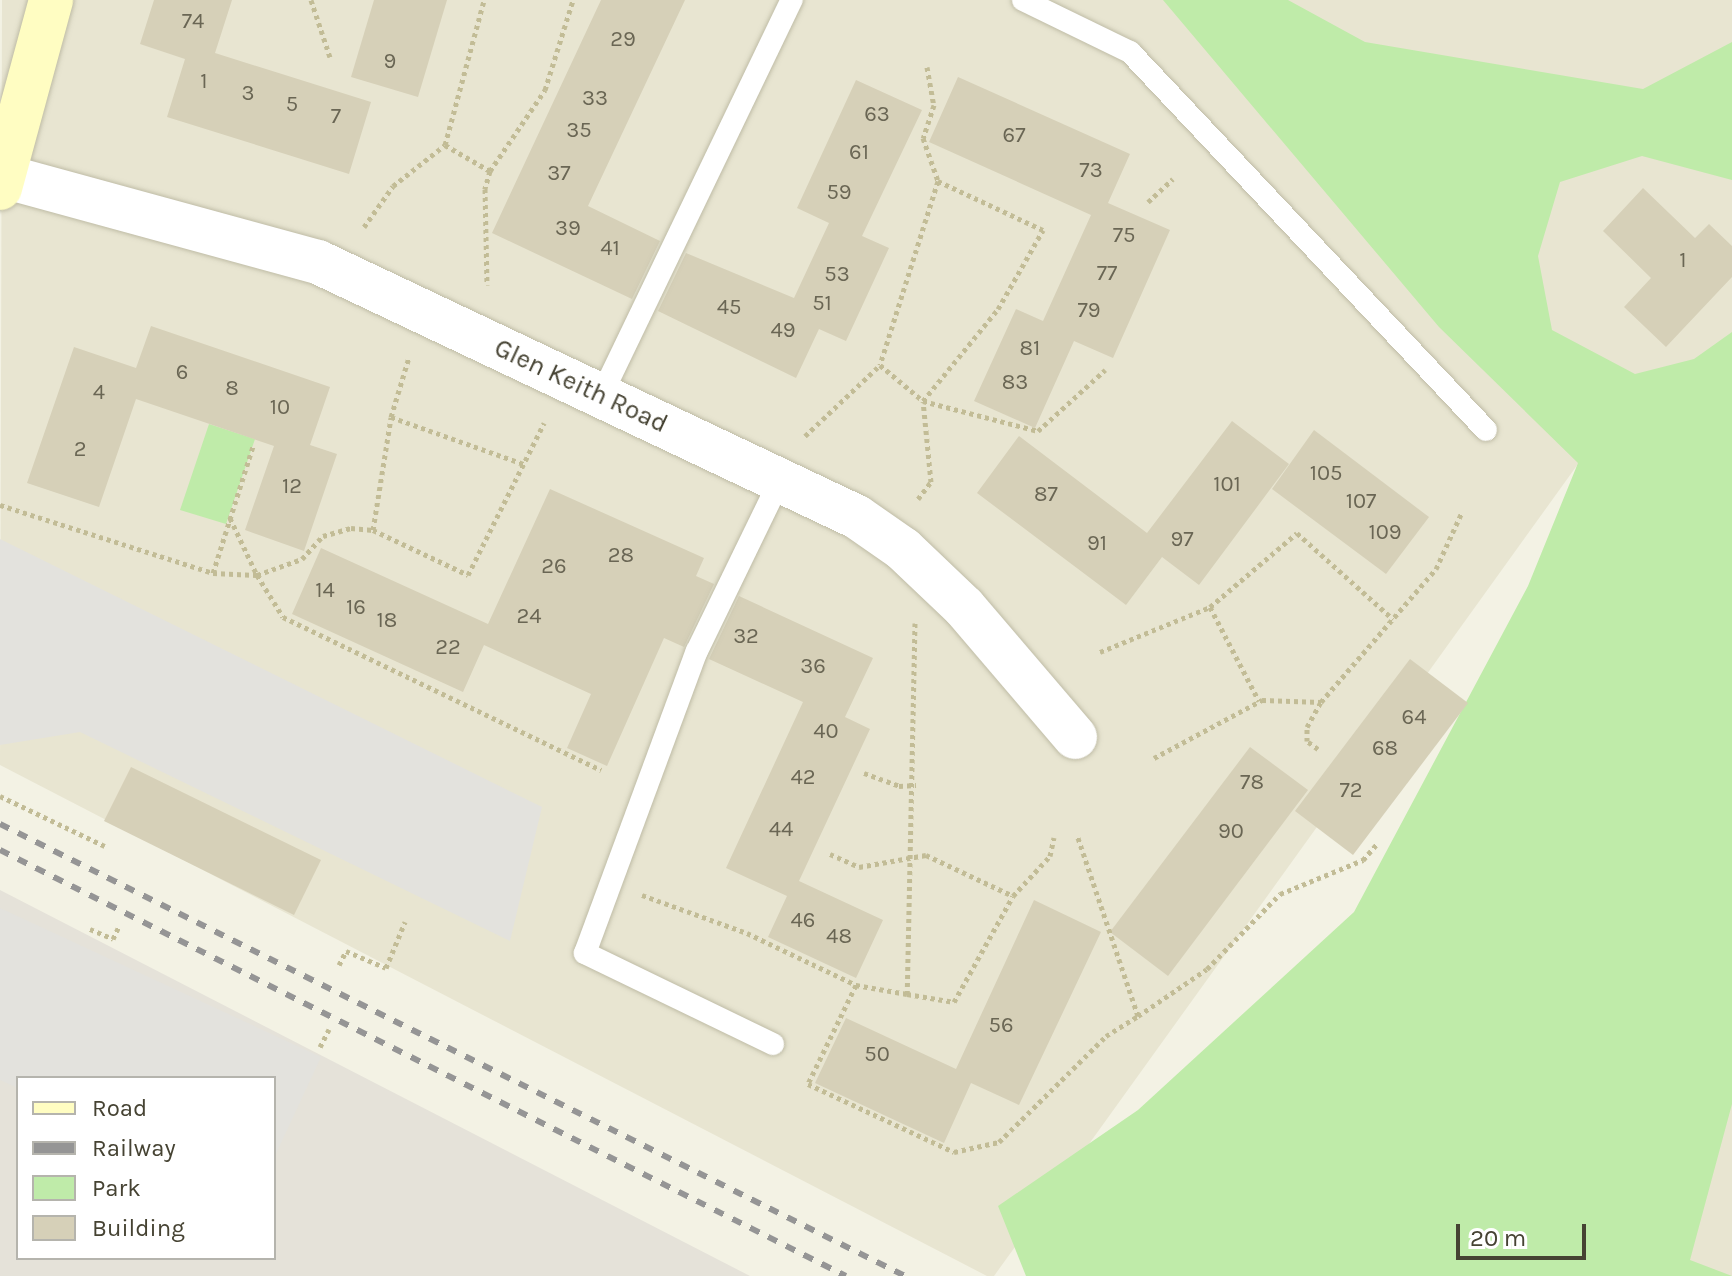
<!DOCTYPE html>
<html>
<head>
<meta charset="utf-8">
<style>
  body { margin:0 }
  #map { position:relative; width:1732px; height:1276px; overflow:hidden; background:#f3f2e4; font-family:Karla,sans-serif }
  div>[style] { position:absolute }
  .residential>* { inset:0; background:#e8e5d1 }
  .industrial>* { inset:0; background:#e5e2d9 }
  .green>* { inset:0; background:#bfeba9 }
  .parking>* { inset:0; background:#e3e2dd }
  .building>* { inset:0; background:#d6d0b8 }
  .path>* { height:5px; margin-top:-2.5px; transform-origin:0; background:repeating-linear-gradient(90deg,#c2bc96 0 4px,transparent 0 8px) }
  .roads { filter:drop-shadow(0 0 2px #bfbca6) drop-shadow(0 0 2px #bfbca6) }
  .lane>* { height:22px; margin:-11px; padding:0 11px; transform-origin:11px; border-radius:11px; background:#fff }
  .street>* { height:44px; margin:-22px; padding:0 22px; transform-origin:22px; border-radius:22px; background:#fff }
  .secondary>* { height:44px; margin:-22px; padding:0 22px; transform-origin:22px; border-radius:22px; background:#fffdc2 }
  .rail>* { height:6px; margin-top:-3px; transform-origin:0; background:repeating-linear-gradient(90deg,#959595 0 10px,transparent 0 20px) }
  span { translate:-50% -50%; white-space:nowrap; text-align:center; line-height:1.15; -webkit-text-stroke:8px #fff; paint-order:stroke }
  .number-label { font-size:22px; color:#6a6654 }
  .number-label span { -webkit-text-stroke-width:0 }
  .street-label { font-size:26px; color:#464333 }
  .legend { position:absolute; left:16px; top:1076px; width:260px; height:184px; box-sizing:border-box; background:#fff; border:2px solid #b5b4ad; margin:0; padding:10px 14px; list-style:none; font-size:24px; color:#464333 }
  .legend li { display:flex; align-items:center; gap:16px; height:40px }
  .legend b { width:40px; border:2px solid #b5b4ad }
  .scale { position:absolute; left:1456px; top:1224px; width:130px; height:36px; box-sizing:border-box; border:4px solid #464333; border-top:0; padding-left:10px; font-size:24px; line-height:28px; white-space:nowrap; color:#464333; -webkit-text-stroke:6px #fff; paint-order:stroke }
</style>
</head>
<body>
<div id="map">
  <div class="residential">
    <div style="clip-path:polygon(2px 0,1732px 0,1732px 514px,1578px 464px,994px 1276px,987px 1276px,0 765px)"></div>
    <div style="clip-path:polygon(1732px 931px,1732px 1276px,1600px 1276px)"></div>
  </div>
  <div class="industrial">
    <div style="clip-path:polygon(evenodd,0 890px,750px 1276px,0 1276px,0 890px,18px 1078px,274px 1078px,274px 1258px,18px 1258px,18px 1078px)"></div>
  </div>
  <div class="green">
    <div style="clip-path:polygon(1163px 0,1288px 0,1365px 42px,1643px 89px,1732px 42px,1732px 180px,1642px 156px,1560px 182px,1538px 256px,1552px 330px,1635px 374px,1694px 359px,1732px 332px,1732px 1104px,1690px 1260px,1732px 1276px,1026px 1276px,998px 1206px,1138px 1110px,1354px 912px,1528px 586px,1578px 463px,1439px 327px)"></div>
    <div style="clip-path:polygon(209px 424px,255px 439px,226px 524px,180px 510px)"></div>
  </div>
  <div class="parking">
    <div style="clip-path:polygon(0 539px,542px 807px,510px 941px,80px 732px,0 745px)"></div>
    <div style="clip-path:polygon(0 908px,321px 1057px,274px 1158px,274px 1078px,18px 1078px,18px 1088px,0 1080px)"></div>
  </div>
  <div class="building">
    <div style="clip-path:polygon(154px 0,232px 0,215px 53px,371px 102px,349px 174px,167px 117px,185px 59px,140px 44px)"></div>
    <div style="clip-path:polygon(374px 0,447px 0,418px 97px,351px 77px)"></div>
    <div style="clip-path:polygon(601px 0,685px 0,588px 206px,660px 241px,632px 299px,492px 233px)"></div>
    <div style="clip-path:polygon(958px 77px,1130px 154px,1108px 203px,1170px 230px,1113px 358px,1074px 341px,1035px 428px,974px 401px,1016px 309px,1043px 321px,1091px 215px,929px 142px)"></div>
    <div style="clip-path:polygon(856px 80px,922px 110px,862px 236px,889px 248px,846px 341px,819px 329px,796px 378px,658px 311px,686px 253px,794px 298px,829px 223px,797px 208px)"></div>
    <div style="clip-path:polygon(1643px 188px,1695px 238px,1709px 224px,1732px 246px,1732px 277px,1666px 347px,1624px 307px,1651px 278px,1603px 231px)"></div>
    <div style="clip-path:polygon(151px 326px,330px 387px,310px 445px,337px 454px,304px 551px,245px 530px,274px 446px,136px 399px,99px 507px,27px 483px,74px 347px,136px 368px)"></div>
    <div style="clip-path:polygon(1232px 421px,1289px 464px,1199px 585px,1162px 557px,1126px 605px,977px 493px,1019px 436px,1147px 533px)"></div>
    <div style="clip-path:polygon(1314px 430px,1429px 517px,1386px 574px,1272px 489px)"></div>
    <div style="clip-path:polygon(550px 489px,704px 558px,696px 576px,714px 584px,684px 647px,664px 638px,607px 766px,567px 748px,591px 694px,484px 645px,463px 692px,292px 614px,321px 548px,488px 624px)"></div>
    <div style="clip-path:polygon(739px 596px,873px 658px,845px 717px,870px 729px,799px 881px,883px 920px,856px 978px,768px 937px,787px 896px,726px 868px,803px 702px,709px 659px)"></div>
    <div style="clip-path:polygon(1410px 659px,1468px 703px,1353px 855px,1295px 811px)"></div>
    <div style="clip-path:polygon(1250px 747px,1308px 790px,1168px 976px,1110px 932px)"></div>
    <div style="clip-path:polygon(131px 767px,321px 860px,294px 915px,104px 821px)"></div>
    <div style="clip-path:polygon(1034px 900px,1101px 932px,1019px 1105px,971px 1083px,944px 1143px,815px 1083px,846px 1018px,956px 1069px)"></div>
  </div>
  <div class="path">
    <div style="left:311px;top:0;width:60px;rotate:71.6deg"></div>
    <div style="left:927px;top:67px;width:39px;rotate:80deg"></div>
    <div style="left:934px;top:105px;width:35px;rotate:108deg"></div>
    <div style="left:923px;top:138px;width:46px;rotate:70.8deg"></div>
    <div style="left:445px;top:145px;width:150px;rotate:-74.9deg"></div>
    <div style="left:490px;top:171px;width:98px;rotate:-55.8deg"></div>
    <div style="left:545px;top:90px;width:94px;rotate:-72.7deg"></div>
    <div style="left:1148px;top:202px;width:34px;rotate:-43deg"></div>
    <div style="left:364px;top:227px;width:50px;rotate:-54.7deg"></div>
    <div style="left:393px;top:186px;width:66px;rotate:-38.3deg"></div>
    <div style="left:445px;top:145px;width:52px;rotate:30deg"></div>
    <div style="left:490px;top:171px;width:19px;rotate:106deg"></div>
    <div style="left:485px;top:189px;width:96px;rotate:88.8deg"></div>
    <div style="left:391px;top:417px;width:63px;rotate:-73.3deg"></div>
    <div style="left:805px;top:436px;width:103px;rotate:-43.4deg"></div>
    <div style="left:918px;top:499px;width:21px;rotate:-53deg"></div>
    <div style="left:931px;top:482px;width:81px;rotate:-95.6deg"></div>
    <div style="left:923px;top:401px;width:119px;rotate:-50.8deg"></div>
    <div style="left:998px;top:309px;width:91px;rotate:-60.3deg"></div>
    <div style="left:1043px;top:230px;width:116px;rotate:-155deg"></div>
    <div style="left:938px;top:181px;width:193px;rotate:107.5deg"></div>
    <div style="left:880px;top:365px;width:56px;rotate:39.9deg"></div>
    <div style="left:923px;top:401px;width:119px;rotate:14.6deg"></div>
    <div style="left:1038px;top:431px;width:91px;rotate:-42.3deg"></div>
    <div style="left:0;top:505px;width:224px;rotate:17.7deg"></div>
    <div style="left:213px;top:573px;width:44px;rotate:2.6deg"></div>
    <div style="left:257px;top:575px;width:49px;rotate:58.2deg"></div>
    <div style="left:283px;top:617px;width:353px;rotate:25.7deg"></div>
    <div style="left:230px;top:518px;width:63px;rotate:64.7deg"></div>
    <div style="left:257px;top:575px;width:48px;rotate:-19.6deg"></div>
    <div style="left:302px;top:559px;width:31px;rotate:-48deg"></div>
    <div style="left:323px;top:536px;width:29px;rotate:-16deg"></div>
    <div style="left:351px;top:528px;width:22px;rotate:5deg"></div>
    <div style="left:373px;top:530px;width:105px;rotate:25.3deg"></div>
    <div style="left:468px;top:575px;width:170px;rotate:-63.4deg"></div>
    <div style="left:373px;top:530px;width:114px;rotate:-80.9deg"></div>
    <div style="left:391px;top:417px;width:141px;rotate:19.5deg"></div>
    <div style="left:213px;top:573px;width:133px;rotate:-72.5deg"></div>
    <div style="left:1210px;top:607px;width:106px;rotate:62.5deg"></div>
    <div style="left:915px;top:623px;width:371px;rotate:91.2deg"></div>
    <div style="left:907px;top:994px;width:48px;rotate:9.7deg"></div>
    <div style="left:954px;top:1002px;width:121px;rotate:-60.9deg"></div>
    <div style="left:1013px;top:896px;width:54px;rotate:-47.2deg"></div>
    <div style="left:1050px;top:856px;width:19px;rotate:-78deg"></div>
    <div style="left:1100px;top:652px;width:119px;rotate:-22.2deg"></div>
    <div style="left:1210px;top:607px;width:114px;rotate:-40.4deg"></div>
    <div style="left:1297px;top:533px;width:129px;rotate:41.9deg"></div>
    <div style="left:1318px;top:749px;width:14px;rotate:-144deg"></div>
    <div style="left:1307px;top:741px;width:14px;rotate:-90deg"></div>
    <div style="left:1307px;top:727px;width:29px;rotate:-61deg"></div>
    <div style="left:1154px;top:758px;width:123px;rotate:-28.2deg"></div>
    <div style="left:1262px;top:700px;width:59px;rotate:1.9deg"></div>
    <div style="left:1321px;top:702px;width:176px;rotate:-49.2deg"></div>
    <div style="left:1436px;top:569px;width:63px;rotate:-65.5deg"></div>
    <div style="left:864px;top:773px;width:37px;rotate:20deg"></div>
    <div style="left:899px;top:786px;width:17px;rotate:-3deg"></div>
    <div style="left:0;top:796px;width:116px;rotate:25.5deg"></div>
    <div style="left:830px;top:854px;width:32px;rotate:24deg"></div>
    <div style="left:859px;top:867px;width:68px;rotate:-10.2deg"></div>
    <div style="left:926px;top:855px;width:96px;rotate:25.2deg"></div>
    <div style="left:642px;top:895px;width:112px;rotate:19.9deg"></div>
    <div style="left:747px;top:933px;width:121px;rotate:25.5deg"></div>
    <div style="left:90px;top:929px;width:25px;rotate:23deg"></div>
    <div style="left:113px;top:939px;width:14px;rotate:-65deg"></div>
    <div style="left:339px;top:965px;width:16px;rotate:-63deg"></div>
    <div style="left:346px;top:951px;width:43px;rotate:23deg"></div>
    <div style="left:386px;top:968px;width:50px;rotate:-67.6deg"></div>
    <div style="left:907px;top:994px;width:52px;rotate:-170deg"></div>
    <div style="left:856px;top:985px;width:110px;rotate:115.9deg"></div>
    <div style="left:808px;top:1084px;width:161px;rotate:25deg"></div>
    <div style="left:954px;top:1152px;width:46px;rotate:-12.5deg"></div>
    <div style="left:999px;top:1142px;width:151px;rotate:-44.7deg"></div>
    <div style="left:1106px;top:1036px;width:38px;rotate:-32deg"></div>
    <div style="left:1138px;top:1016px;width:191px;rotate:-108.6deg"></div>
    <div style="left:1138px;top:1016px;width:83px;rotate:-34.3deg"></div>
    <div style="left:1207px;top:969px;width:105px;rotate:-45.8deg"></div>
    <div style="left:1280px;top:894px;width:90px;rotate:-22.3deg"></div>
    <div style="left:1363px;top:860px;width:21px;rotate:-49deg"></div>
    <div style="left:320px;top:1047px;width:20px;rotate:-63deg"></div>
  </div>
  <div class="roads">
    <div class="lane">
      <div style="left:1023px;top:0;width:119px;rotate:25.9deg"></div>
      <div style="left:1130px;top:52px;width:519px;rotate:46.72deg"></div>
      <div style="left:601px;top:396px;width:440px;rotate:-64.3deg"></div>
      <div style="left:773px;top:1044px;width:209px;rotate:-154.2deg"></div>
      <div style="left:585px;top:953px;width:322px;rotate:-69.7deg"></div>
      <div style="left:697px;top:651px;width:190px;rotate:-64.1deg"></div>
    </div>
    <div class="street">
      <div style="left:3px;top:176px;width:327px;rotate:15.3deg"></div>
      <div style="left:318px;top:262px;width:596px;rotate:25.32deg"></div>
      <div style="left:857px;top:517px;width:56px;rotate:34.8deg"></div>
      <div style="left:903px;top:549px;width:84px;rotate:43.6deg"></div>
      <div style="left:964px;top:607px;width:171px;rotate:49.5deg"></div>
    </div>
    <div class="secondary">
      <div style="left:0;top:188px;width:195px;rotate:-74.8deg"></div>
    </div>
  </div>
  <div class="rail">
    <div style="left:0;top:824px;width:1012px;rotate:26.54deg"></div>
    <div style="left:0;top:850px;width:947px;rotate:26.73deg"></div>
  </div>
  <div class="number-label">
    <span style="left:193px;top:22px">74</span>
    <span style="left:623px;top:40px">29</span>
    <span style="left:390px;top:62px">9</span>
    <span style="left:204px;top:82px">1</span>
    <span style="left:248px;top:94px">3</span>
    <span style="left:595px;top:99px">33</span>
    <span style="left:292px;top:105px">5</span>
    <span style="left:877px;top:115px">63</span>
    <span style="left:336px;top:117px">7</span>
    <span style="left:579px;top:131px">35</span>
    <span style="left:1014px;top:136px">67</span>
    <span style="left:859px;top:153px">61</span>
    <span style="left:1091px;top:171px">73</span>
    <span style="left:559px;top:174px">37</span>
    <span style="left:839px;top:193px">59</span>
    <span style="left:568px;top:229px">39</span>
    <span style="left:1124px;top:236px">75</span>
    <span style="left:610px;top:249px">41</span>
    <span style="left:1683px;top:261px">1</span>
    <span style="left:1107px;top:274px">77</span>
    <span style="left:837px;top:275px">53</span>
    <span style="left:822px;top:304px">51</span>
    <span style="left:729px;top:308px">45</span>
    <span style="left:1089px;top:311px">79</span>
    <span style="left:783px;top:331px">49</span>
    <span style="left:1030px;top:349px">81</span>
    <span style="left:182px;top:373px">6</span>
    <span style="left:1015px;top:383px">83</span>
    <span style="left:232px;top:389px">8</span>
    <span style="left:99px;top:393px">4</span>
    <span style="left:280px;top:408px">10</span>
    <span style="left:80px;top:450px">2</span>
    <span style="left:1326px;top:474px">105</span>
    <span style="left:1227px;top:485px">101</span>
    <span style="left:292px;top:487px">12</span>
    <span style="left:1046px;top:495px">87</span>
    <span style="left:1361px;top:502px">107</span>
    <span style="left:1385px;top:533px">109</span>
    <span style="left:1182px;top:540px">97</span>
    <span style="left:1097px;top:544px">91</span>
    <span style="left:621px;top:556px">28</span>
    <span style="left:554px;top:567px">26</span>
    <span style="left:325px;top:591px">14</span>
    <span style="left:356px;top:608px">16</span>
    <span style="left:529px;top:617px">24</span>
    <span style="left:387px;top:621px">18</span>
    <span style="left:746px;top:637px">32</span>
    <span style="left:448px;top:648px">22</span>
    <span style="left:813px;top:667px">36</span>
    <span style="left:1414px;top:718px">64</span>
    <span style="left:826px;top:732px">40</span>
    <span style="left:1385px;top:749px">68</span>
    <span style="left:803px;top:778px">42</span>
    <span style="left:1252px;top:783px">78</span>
    <span style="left:1351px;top:791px">72</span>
    <span style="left:781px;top:830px">44</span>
    <span style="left:1231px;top:832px">90</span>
    <span style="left:803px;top:921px">46</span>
    <span style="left:839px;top:937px">48</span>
    <span style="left:1001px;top:1026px">56</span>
    <span style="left:877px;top:1055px">50</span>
  </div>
  <div class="street-label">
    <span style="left:581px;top:386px;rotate:25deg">Glen Keith Road</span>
  </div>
  <ul class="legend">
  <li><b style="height:10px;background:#fffdc2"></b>Road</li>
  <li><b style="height:10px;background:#959595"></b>Railway</li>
  <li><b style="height:22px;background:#bfeba9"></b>Park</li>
  <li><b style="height:22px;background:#d6d0b8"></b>Building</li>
  </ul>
  <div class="scale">20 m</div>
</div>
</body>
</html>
